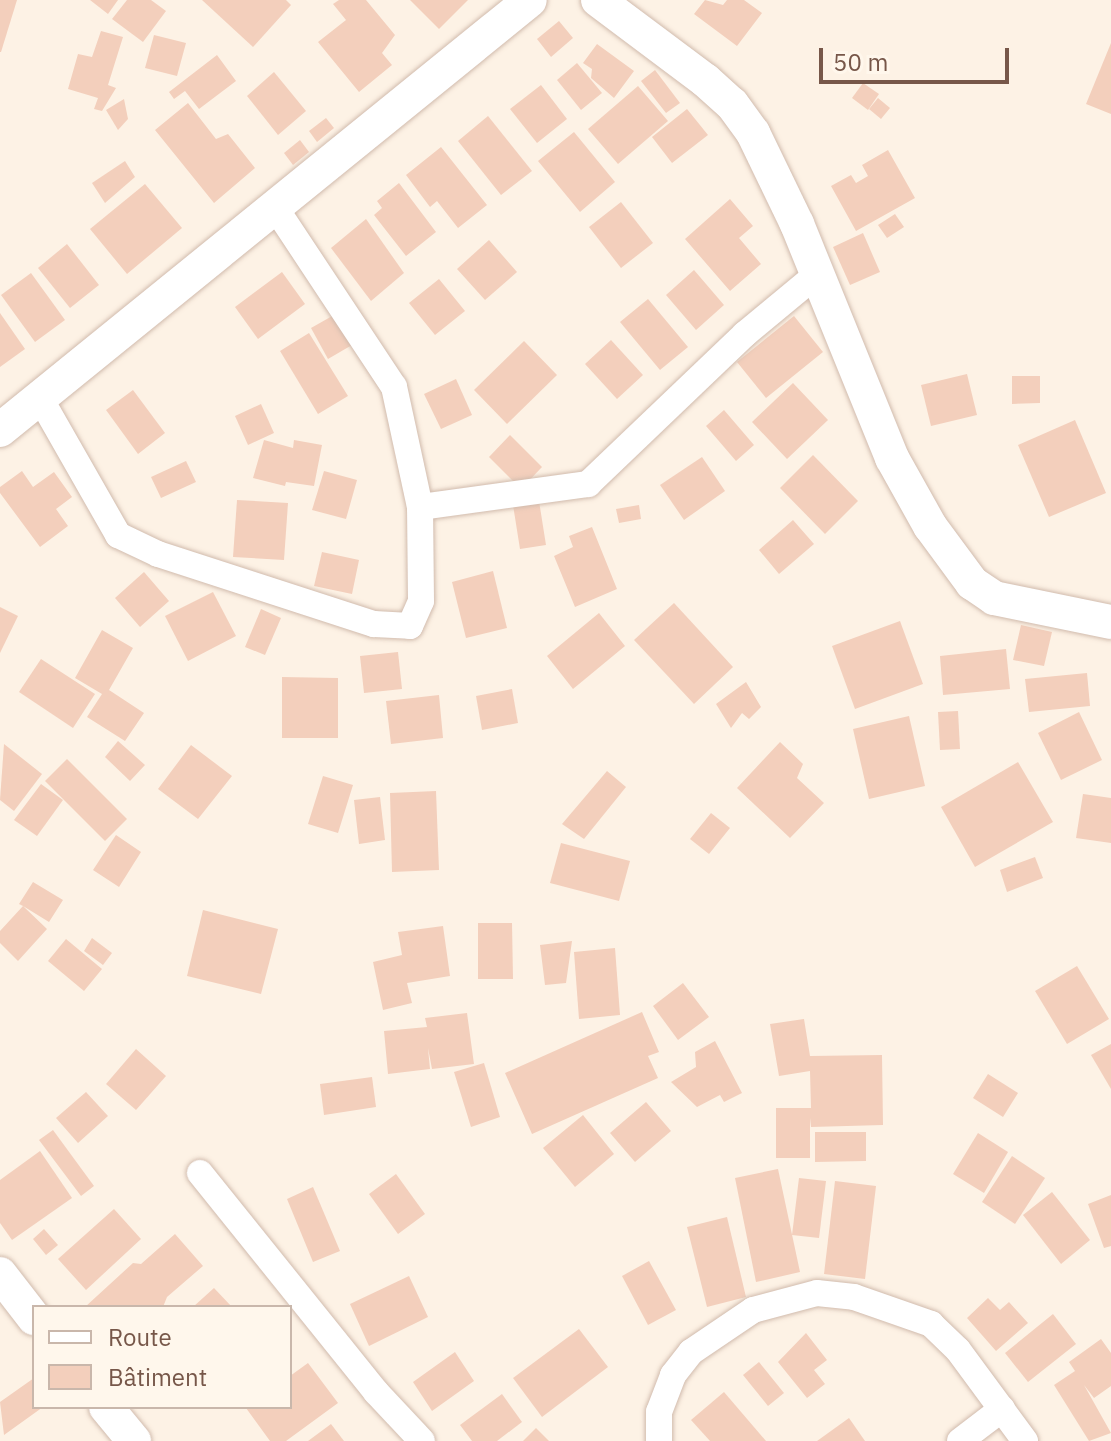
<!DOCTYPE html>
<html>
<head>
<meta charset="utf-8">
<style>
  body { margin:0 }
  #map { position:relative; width:1111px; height:1441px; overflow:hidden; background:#fdf2e5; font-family:"IBM Plex Sans",sans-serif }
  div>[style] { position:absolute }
  .building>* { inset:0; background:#f3cfbc }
  .roads { filter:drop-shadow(0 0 2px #d1bbad) drop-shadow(0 0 2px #d1bbad) }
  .minor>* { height:26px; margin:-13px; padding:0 13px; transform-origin:13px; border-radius:13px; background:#fff }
  .tertiary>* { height:34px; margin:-17px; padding:0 17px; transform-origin:17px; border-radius:17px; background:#fff }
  span { translate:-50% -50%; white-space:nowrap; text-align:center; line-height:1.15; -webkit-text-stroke:8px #fff7ec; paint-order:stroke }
  .legend { position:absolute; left:32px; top:1305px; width:260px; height:104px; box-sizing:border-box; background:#fff7ec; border:2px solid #c9b7ab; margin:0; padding:10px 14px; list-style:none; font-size:24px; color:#775749 }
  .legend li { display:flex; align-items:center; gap:16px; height:40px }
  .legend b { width:40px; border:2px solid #c9b7ab }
  .scale { position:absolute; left:819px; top:48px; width:190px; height:36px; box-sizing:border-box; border:4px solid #775749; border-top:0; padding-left:10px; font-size:24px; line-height:28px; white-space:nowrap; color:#775749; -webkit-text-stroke:6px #fff7ec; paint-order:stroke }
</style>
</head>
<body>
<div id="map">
  <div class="building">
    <div style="clip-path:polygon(0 0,17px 0,1px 52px,0 52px)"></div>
    <div style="clip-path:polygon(90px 0,118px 0,108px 14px)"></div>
    <div style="clip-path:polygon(127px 0,151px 0,166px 11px,143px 42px,112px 19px)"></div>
    <div style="clip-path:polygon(202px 0,286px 0,291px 5px,253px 47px)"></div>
    <div style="clip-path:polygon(339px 0,366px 0,395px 35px,382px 53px,392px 65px,359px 92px,318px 42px,346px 20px,333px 4px)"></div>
    <div style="clip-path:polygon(410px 0,468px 0,439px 29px)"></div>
    <div style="clip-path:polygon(705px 0,723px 5px,727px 0,744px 0,762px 13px,737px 46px,694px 14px)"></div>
    <div style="clip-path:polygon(559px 21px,573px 38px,551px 57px,537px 39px)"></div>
    <div style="clip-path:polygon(101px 31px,123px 37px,108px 85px,116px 88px,102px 111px,94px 109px,98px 98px,68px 89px,78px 54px,92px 57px)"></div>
    <div style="clip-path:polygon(154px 35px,186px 43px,177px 76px,145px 68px)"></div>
    <div style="clip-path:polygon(1111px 43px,1111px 114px,1086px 104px)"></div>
    <div style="clip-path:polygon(597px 44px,634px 71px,614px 98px,591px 78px,592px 69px,583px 63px)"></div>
    <div style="clip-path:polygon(217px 55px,236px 81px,199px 109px,185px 91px,174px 99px,169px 92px)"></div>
    <div style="clip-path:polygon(577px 63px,602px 93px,581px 110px,557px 80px)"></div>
    <div style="clip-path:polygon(655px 70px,680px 103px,666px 113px,641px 81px)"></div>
    <div style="clip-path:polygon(274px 72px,306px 111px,278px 135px,247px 96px)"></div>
    <div style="clip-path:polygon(863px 83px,879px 94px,868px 110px,852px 98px)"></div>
    <div style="clip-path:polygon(541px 85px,567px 119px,537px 143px,510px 109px)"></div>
    <div style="clip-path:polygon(638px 86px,668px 121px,618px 164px,588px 129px)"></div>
    <div style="clip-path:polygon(878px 98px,890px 108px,881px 119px,869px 109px)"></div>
    <div style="clip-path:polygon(124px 99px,128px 119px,118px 130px,106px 110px)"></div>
    <div style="clip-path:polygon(188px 103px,216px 139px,228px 134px,255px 168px,214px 203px,155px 130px)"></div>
    <div style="clip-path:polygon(687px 109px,708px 135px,672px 163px,652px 137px)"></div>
    <div style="clip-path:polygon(488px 116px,532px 171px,501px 195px,458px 141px)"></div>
    <div style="clip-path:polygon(326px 118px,334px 128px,317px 142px,309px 131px)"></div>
    <div style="clip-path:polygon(574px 132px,615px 182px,580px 212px,538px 161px)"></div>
    <div style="clip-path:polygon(300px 140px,309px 152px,293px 165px,284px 153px)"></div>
    <div style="clip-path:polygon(441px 147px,487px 205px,458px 228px,437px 201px,430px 207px,406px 175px)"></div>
    <div style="clip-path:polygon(888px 150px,915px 198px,856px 231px,831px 186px,851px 175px,856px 183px,868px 176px,862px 165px)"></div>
    <div style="clip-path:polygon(125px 161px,135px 177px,105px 203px,92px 183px)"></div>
    <div style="clip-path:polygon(399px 183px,436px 232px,406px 256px,374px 215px,382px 208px,377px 201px)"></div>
    <div style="clip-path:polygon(145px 184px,182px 228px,127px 274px,90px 229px)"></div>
    <div style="clip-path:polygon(730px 199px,753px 226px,739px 238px,761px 264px,730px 291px,685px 239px)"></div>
    <div style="clip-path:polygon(621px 202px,653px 243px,621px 268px,589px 227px)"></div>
    <div style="clip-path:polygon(895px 214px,904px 227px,887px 238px,878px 225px)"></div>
    <div style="clip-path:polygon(366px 219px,404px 273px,371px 301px,331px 248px)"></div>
    <div style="clip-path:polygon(863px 233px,880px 272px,850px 285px,833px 247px)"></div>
    <div style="clip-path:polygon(489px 240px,517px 272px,485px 300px,457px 269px)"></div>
    <div style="clip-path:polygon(67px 244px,99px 285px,70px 308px,38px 268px)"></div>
    <div style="clip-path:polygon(694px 270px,724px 305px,696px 330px,666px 295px)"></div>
    <div style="clip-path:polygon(282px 272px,305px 304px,258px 339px,235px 307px)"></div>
    <div style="clip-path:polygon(31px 273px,65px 320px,35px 342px,1px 295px)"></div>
    <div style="clip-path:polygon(439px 279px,465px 311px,435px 335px,409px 303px)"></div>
    <div style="clip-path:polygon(648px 299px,688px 347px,660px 370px,620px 322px)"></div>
    <div style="clip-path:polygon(0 313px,25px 349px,0 367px)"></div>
    <div style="clip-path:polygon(334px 315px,352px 345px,328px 359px,311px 328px)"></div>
    <div style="clip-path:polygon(794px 316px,823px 352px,766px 398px,737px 362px)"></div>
    <div style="clip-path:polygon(309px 333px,348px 396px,318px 414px,280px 351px)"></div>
    <div style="clip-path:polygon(611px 340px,643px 375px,617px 399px,585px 364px)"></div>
    <div style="clip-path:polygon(524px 341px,557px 375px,507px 424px,474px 390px)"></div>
    <div style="clip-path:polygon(967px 374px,977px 415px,931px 426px,921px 385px)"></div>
    <div style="clip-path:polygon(1012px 376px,1040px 376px,1040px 403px,1012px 404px)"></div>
    <div style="clip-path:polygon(456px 379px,472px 415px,441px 429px,424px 394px)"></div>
    <div style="clip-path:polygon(793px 383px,828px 420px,787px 459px,752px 422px)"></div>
    <div style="clip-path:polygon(133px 390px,165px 433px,138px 454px,106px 410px)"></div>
    <div style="clip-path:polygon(261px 404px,274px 433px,248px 445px,235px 416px)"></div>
    <div style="clip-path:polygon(724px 410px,754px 445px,736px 461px,706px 426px)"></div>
    <div style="clip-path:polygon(1075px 420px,1106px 493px,1049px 517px,1018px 445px)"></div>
    <div style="clip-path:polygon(510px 435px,542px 467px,521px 489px,489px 457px)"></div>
    <div style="clip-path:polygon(264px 440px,293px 448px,294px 440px,322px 445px,314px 486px,286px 482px,285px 486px,253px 478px)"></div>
    <div style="clip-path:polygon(813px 455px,858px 501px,825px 534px,780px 488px)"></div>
    <div style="clip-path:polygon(702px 457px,725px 491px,684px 520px,660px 485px)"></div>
    <div style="clip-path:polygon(186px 461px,196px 482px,161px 498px,151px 477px)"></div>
    <div style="clip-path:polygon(22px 471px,33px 487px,54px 472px,72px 497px,56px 509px,68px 526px,40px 547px,0 493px,0 487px)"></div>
    <div style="clip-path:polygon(324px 471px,357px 480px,346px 519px,312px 510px)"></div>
    <div style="clip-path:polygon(237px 500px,288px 503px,284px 560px,233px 557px)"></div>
    <div style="clip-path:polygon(539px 501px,546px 545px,520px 549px,513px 505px)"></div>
    <div style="clip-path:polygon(639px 505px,641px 519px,619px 523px,616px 509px)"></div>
    <div style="clip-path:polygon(793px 520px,814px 544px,779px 574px,759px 550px)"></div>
    <div style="clip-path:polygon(592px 527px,617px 589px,575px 607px,554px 556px,573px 547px,569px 536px)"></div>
    <div style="clip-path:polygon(322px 552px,359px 560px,352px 594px,314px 586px)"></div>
    <div style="clip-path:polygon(493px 571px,507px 628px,466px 638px,452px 582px)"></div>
    <div style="clip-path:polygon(144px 572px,169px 601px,140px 627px,115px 598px)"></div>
    <div style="clip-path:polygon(213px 592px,236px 636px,188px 661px,165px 616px)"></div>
    <div style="clip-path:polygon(674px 603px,733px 667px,694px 704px,634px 640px)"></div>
    <div style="clip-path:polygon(0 607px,18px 616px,0 653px)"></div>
    <div style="clip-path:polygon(261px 609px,281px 618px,265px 655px,245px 647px)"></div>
    <div style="clip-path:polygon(599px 613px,625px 646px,573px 689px,547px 656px)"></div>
    <div style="clip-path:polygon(900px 621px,923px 684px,855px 709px,832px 646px)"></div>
    <div style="clip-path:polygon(1021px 625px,1052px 632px,1044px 666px,1013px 660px)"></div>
    <div style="clip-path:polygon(102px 630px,133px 648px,109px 690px,144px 713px,125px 741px,87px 717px,102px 694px,75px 678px)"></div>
    <div style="clip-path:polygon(1006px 649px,1010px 689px,943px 695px,940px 656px)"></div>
    <div style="clip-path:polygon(398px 652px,402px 689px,364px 693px,360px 656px)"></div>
    <div style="clip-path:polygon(41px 659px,95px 694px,73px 728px,19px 692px)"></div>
    <div style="clip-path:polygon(1087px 673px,1090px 706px,1029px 712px,1025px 679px)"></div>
    <div style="clip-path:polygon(282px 677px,338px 678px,338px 738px,282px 738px)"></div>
    <div style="clip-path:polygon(746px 682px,761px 707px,749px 719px,742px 713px,731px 728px,716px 704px)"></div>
    <div style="clip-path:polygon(512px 689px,518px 723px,482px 730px,476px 696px)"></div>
    <div style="clip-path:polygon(439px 695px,443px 738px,391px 744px,386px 701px)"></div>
    <div style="clip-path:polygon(958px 711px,960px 749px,940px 750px,938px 712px)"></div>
    <div style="clip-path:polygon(1079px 712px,1102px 760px,1061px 780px,1038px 733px)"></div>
    <div style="clip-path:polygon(909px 716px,925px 786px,869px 799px,853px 729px)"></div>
    <div style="clip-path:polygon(118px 741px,145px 765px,130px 781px,105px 757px)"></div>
    <div style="clip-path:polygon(780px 742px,803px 764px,797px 778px,824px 803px,790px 838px,737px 788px)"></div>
    <div style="clip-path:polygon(4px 744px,42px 774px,14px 811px,0 800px)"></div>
    <div style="clip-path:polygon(191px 745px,232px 776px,198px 819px,158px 789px)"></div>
    <div style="clip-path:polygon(67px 759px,127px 819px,105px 841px,45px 781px)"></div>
    <div style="clip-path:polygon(1018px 762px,1053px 822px,975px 867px,941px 807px)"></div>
    <div style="clip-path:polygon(607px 771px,626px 787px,584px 839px,562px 824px)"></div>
    <div style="clip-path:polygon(323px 776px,353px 785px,338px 833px,308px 824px)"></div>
    <div style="clip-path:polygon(41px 784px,63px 800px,37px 836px,14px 820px)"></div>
    <div style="clip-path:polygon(436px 791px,439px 870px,392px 872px,390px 793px)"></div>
    <div style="clip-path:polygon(1083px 794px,1111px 798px,1111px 843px,1076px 838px)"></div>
    <div style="clip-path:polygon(380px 797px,385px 840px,359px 844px,354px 800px)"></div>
    <div style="clip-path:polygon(711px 813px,730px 828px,709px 854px,690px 839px)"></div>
    <div style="clip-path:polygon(116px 835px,141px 852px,119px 887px,93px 870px)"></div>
    <div style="clip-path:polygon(561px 843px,630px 861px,619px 901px,550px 883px)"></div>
    <div style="clip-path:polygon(1035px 857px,1043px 878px,1007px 892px,1000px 870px)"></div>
    <div style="clip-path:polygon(33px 882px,63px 900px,49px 922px,23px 906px,47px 929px,18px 961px,0 943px,0 931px,23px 906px,19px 904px)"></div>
    <div style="clip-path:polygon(203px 910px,278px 929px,261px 994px,187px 976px)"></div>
    <div style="clip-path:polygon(478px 923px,512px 923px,513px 979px,478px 979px)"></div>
    <div style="clip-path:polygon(443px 926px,450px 976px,407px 983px,412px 1003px,383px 1010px,373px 962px,402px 955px,398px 932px)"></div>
    <div style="clip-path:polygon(92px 938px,112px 953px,103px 965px,84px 951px)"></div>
    <div style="clip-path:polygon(66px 939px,102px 969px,84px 991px,48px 961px)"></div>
    <div style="clip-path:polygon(572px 941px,566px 983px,545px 985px,540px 945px)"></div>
    <div style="clip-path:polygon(615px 948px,620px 1015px,579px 1019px,574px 952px)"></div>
    <div style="clip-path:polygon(1077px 966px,1109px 1019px,1067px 1044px,1035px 991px)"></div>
    <div style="clip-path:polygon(683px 983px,709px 1017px,678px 1040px,653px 1006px)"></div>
    <div style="clip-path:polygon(642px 1012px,659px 1052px,648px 1056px,658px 1078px,532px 1134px,505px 1073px)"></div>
    <div style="clip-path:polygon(467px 1013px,474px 1064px,432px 1069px,428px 1048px,430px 1069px,388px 1074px,384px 1031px,427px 1027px,425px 1018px)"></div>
    <div style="clip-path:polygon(804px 1019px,810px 1056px,882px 1055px,883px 1125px,811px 1127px,810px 1118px,810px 1158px,776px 1158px,776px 1108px,811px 1108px,810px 1071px,779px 1076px,770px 1024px)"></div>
    <div style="clip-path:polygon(715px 1041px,742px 1093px,724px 1102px,720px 1095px,697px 1107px,671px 1082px,696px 1067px,695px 1052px)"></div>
    <div style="clip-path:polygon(1111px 1044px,1111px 1089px,1091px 1055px)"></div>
    <div style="clip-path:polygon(136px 1049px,166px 1076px,136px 1110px,106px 1084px)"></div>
    <div style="clip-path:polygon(484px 1063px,500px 1117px,471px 1127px,454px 1072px)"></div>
    <div style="clip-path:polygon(988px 1074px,1018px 1093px,1003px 1117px,973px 1098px)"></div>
    <div style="clip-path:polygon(372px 1077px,376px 1107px,324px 1115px,320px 1084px)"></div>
    <div style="clip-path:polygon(86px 1092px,108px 1116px,78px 1143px,56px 1118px)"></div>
    <div style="clip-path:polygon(646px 1102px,671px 1131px,635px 1162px,610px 1133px)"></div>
    <div style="clip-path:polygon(583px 1115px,614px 1154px,575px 1187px,543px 1148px)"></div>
    <div style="clip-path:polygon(53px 1130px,94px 1186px,81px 1196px,39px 1140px)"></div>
    <div style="clip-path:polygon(815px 1132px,866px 1132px,866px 1161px,815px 1162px)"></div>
    <div style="clip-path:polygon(978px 1133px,1008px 1152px,984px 1193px,953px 1174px)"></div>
    <div style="clip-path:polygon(40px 1151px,72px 1198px,12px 1240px,0 1223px,0 1180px)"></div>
    <div style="clip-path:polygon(1012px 1156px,1045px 1178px,1015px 1224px,982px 1202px)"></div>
    <div style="clip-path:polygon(778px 1169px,800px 1272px,756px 1282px,735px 1178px)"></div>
    <div style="clip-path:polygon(396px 1174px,425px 1214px,398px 1234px,369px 1194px)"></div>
    <div style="clip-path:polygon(799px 1178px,826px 1181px,819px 1238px,792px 1235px)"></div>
    <div style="clip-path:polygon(835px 1181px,876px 1186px,865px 1279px,824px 1274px)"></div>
    <div style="clip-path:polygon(313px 1187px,340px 1251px,313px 1262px,287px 1199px)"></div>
    <div style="clip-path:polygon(1052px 1192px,1090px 1240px,1061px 1264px,1023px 1215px)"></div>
    <div style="clip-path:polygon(1111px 1195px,1111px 1246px,1104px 1248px,1088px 1204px)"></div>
    <div style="clip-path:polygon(114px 1209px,141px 1239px,86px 1290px,58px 1259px)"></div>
    <div style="clip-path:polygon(727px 1217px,746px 1297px,707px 1307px,687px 1227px)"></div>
    <div style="clip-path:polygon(44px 1229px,58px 1245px,46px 1255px,33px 1239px)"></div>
    <div style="clip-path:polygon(175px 1234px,203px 1266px,167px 1297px,163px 1307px,85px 1307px,133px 1263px,141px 1264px)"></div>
    <div style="clip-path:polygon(649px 1261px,676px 1310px,648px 1325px,622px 1276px)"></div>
    <div style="clip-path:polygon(409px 1276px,428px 1317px,369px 1346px,350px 1304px)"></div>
    <div style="clip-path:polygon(214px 1288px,232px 1307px,193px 1307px)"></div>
    <div style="clip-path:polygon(988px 1298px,1000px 1310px,1009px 1302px,1028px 1323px,996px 1351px,967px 1318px)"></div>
    <div style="clip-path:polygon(1053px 1314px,1076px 1344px,1028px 1382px,1005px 1353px)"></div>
    <div style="clip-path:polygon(579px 1329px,608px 1367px,542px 1417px,513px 1378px)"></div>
    <div style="clip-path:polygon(806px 1333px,827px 1360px,814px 1370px,825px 1384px,807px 1398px,778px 1362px)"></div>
    <div style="clip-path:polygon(1101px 1339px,1111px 1353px,1111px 1386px,1094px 1398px,1084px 1385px,1111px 1433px,1089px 1441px,1054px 1385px,1075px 1371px,1069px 1362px)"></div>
    <div style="clip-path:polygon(455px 1352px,474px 1381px,432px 1411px,413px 1382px)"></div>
    <div style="clip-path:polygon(759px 1362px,784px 1393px,768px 1406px,743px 1375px)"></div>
    <div style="clip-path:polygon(308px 1363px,338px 1403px,286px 1441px,270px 1441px,246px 1408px,290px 1407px,290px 1376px)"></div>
    <div style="clip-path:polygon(34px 1378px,34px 1407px,43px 1407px,4px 1435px,0 1402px)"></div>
    <div style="clip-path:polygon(724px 1392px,766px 1441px,710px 1441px,691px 1420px)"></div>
    <div style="clip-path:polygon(502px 1394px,522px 1422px,497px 1441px,472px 1441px,460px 1425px)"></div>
    <div style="clip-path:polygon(849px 1418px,865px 1441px,817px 1441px)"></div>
    <div style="clip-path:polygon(331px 1424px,344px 1441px,308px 1441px)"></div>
    <div style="clip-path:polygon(536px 1428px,549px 1441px,523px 1441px)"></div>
  </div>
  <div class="roads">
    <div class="minor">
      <div style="left:40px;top:398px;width:158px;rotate:60.3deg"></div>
      <div style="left:118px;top:535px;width:44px;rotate:25.4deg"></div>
      <div style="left:158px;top:554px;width:227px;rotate:18deg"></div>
      <div style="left:374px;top:624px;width:36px;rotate:3deg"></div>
      <div style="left:410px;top:626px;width:27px;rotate:-66deg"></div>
      <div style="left:421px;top:601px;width:94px;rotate:-90.6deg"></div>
      <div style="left:420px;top:507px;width:123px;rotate:-102.2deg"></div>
      <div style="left:394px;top:387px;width:216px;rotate:-123.5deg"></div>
      <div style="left:420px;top:507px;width:170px;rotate:-7.8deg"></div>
      <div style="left:588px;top:484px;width:217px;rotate:-43.7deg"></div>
      <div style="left:745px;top:334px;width:92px;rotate:-39.7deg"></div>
      <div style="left:200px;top:1173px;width:281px;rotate:51.2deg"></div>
      <div style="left:376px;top:1392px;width:67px;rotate:46.8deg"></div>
      <div style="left:659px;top:1441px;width:29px;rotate:-90deg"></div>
      <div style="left:659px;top:1412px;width:40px;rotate:-69deg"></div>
      <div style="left:673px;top:1375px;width:29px;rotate:-52deg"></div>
      <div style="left:691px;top:1352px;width:75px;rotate:-34.1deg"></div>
      <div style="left:753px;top:1310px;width:66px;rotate:-14.9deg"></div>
      <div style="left:817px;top:1293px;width:37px;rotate:6deg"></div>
      <div style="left:854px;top:1297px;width:82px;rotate:19.3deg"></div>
      <div style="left:931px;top:1324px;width:37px;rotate:44deg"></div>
      <div style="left:958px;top:1350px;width:113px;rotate:53.6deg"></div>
      <div style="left:960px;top:1441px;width:53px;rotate:-37.3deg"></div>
    </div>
    <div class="tertiary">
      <div style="left:598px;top:0;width:134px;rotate:36.8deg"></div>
      <div style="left:705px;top:80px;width:36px;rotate:42deg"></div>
      <div style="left:732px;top:104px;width:36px;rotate:54deg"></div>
      <div style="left:753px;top:133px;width:101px;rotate:64.2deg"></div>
      <div style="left:797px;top:224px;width:253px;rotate:67.9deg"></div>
      <div style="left:892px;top:458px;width:78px;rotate:60.8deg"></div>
      <div style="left:930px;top:526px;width:71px;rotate:53.6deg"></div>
      <div style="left:972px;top:583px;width:27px;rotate:34deg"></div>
      <div style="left:994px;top:598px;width:119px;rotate:11.6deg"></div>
      <div style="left:0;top:430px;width:682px;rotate:-39.05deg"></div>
      <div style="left:0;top:1274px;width:56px;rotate:52.3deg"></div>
      <div style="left:106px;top:1407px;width:44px;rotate:50.5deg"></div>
    </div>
  </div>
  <ul class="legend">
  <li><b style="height:10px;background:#fff"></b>Route</li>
  <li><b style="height:22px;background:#f3cfbc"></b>Bâtiment</li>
  </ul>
  <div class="scale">50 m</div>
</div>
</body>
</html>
